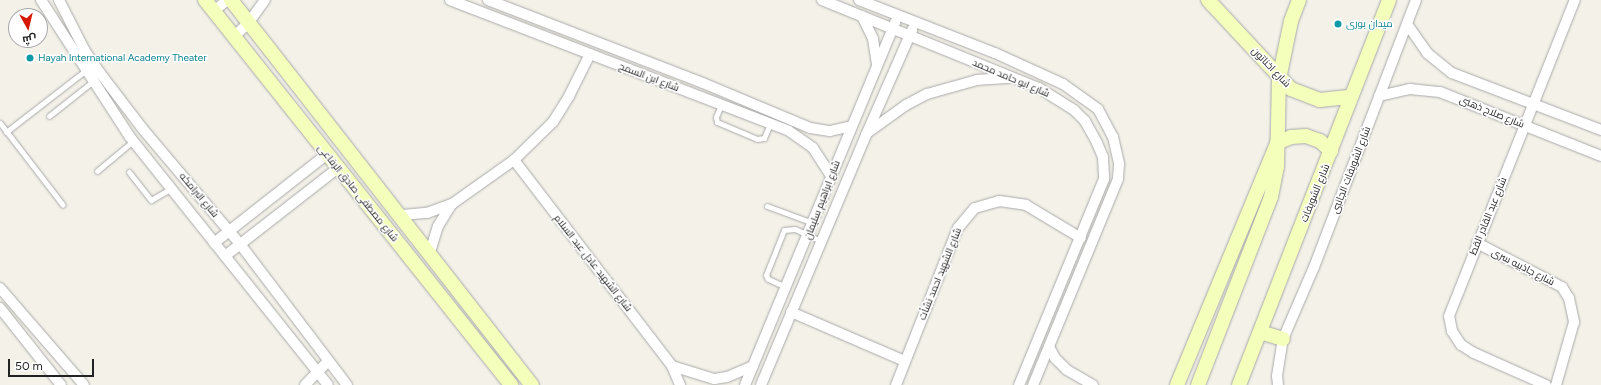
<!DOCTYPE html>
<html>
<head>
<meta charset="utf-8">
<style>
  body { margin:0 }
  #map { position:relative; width:1601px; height:385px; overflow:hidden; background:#f3f1e8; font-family:Figtree,Cairo,sans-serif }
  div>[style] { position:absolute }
  .roads { filter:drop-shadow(0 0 1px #a9a9a9) drop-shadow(0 0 1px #a9a9a9) }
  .lane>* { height:5px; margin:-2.5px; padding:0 2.5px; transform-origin:2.5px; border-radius:2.5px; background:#fff }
  .street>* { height:10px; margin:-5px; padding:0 5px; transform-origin:5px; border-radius:5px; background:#fff }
  .secondary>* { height:14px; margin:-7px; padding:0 7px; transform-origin:7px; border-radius:7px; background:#f3ffba }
  .dots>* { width:11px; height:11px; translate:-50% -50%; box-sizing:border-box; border:2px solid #fff; border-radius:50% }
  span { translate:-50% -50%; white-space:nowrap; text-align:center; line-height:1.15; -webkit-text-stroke:3px #fff; paint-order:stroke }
  .culture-label { font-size:10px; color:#0d838f }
  .left { translate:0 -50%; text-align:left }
  .street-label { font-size:10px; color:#222 }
  .north { position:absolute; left:8px; top:8px; width:40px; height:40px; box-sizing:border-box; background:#fff; border:1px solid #a7a7a7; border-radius:50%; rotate:172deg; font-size:11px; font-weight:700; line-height:16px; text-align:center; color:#222 }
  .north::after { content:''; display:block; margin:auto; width:14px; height:18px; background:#d41900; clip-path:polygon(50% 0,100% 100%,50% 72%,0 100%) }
  .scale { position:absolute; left:8px; top:359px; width:86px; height:18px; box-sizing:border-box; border:2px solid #222; border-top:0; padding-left:5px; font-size:12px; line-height:14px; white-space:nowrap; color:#222; -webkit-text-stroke:3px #fff; paint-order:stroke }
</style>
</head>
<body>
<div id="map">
  <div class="roads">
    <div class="lane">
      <div style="left:721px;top:105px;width:13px;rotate:113deg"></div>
      <div style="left:716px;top:117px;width:5px;rotate:79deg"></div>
      <div style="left:717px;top:122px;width:43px;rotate:23deg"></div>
      <div style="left:757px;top:139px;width:7px;rotate:-8deg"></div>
      <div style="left:764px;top:138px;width:15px;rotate:-67deg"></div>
      <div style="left:49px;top:116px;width:55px;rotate:-38.3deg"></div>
      <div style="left:0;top:123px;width:103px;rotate:52.5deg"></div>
      <div style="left:6px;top:132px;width:100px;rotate:-37.7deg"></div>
      <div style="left:97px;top:171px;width:47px;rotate:-39.8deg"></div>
      <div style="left:129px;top:172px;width:36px;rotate:52deg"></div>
      <div style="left:151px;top:200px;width:22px;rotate:-30deg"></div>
      <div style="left:767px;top:206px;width:49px;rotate:20.3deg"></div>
      <div style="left:786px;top:287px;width:20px;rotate:-156deg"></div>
      <div style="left:768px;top:279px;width:4px;rotate:-117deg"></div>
      <div style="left:766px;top:275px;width:48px;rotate:-68.2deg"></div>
      <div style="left:784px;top:230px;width:11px;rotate:-5deg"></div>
      <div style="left:795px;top:229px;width:29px;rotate:25deg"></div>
    </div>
    <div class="street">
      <div style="left:41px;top:0;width:163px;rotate:57deg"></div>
      <div style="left:130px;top:137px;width:317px;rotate:51.4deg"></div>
      <div style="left:59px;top:0;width:57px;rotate:63deg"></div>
      <div style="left:85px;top:51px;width:27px;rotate:56deg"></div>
      <div style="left:100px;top:73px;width:69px;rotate:52.6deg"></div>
      <div style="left:142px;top:128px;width:152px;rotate:49.8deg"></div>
      <div style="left:240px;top:244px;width:177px;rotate:52.8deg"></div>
      <div style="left:450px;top:0;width:363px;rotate:21.1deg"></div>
      <div style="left:789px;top:131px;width:29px;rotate:35deg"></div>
      <div style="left:813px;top:148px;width:33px;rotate:57deg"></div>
      <div style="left:488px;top:0;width:230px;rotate:21.1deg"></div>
      <div style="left:703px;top:83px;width:116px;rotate:22.8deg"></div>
      <div style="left:810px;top:128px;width:20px;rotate:9deg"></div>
      <div style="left:830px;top:131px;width:22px;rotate:-13deg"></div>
      <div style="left:822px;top:0;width:234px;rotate:22.1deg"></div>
      <div style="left:1039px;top:88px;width:41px;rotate:32.2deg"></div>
      <div style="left:1074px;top:110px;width:16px;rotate:45deg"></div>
      <div style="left:1085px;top:121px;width:25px;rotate:61deg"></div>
      <div style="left:1097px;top:143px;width:15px;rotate:67deg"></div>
      <div style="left:1103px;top:157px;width:22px;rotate:87deg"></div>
      <div style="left:1104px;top:179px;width:223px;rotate:112.4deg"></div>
      <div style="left:859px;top:0;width:146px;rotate:21.3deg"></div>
      <div style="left:995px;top:53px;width:75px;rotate:24.5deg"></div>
      <div style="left:1063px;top:84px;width:43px;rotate:35.5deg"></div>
      <div style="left:1098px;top:109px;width:32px;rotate:62deg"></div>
      <div style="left:1113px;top:137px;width:28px;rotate:77deg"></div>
      <div style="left:1119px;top:164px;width:15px;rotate:94deg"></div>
      <div style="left:1118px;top:179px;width:223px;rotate:112.4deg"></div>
      <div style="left:214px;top:11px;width:17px;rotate:-40deg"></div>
      <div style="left:862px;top:16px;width:25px;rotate:64deg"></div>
      <div style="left:873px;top:39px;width:25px;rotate:81deg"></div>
      <div style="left:1407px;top:24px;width:35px;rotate:55deg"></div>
      <div style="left:1427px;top:53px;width:32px;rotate:39deg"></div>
      <div style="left:1452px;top:73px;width:160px;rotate:20.9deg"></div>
      <div style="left:234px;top:37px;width:21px;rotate:-45deg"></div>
      <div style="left:249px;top:22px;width:27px;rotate:-54deg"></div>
      <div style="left:1379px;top:96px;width:32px;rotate:-13deg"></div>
      <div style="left:1410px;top:89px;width:30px;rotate:6deg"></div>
      <div style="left:1440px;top:92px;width:173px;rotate:21.7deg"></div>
      <div style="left:867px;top:133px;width:48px;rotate:-35.7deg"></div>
      <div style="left:906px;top:105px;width:24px;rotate:-28deg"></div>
      <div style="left:927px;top:94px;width:52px;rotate:-15.6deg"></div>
      <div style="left:977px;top:80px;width:32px;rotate:-4deg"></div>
      <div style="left:514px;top:160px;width:260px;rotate:52.5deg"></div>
      <div style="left:672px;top:366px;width:21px;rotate:67deg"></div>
      <div style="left:402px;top:215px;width:25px;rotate:-5deg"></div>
      <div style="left:427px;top:213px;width:27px;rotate:-20deg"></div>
      <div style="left:452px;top:204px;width:76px;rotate:-35.4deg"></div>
      <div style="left:514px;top:160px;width:54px;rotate:-44.3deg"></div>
      <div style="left:553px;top:122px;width:31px;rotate:-58deg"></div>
      <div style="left:569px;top:96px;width:47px;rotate:-63.4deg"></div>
      <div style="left:214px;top:243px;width:144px;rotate:-38.2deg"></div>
      <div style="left:1477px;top:243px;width:96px;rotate:27.4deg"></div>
      <div style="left:1562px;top:287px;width:13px;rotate:58deg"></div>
      <div style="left:1569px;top:298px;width:25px;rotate:78deg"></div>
      <div style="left:1574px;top:322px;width:66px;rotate:105.9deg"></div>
      <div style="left:430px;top:252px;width:27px;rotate:-73deg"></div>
      <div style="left:438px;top:226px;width:26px;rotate:-58deg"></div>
      <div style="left:225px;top:256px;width:143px;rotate:-37.9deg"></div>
      <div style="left:0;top:288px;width:128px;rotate:49.1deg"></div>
      <div style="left:0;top:308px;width:98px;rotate:51.6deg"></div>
      <div style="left:791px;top:312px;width:124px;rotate:23.3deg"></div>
      <div style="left:1049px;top:347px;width:13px;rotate:61deg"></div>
      <div style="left:1055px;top:358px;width:17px;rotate:45deg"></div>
      <div style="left:1067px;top:370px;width:30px;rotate:30deg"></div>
      <div style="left:672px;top:366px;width:44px;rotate:17.2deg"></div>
      <div style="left:714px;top:379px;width:13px;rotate:-9deg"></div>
      <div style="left:727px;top:377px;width:28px;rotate:-23deg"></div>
      <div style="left:305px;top:385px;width:33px;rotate:-46deg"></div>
      <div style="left:745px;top:385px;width:393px;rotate:-67.5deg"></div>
      <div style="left:761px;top:385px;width:271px;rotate:-67.2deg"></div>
      <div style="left:866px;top:135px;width:115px;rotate:-66.3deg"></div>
      <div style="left:896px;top:385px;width:169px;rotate:-68.5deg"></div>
      <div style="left:958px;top:228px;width:26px;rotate:-50deg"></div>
      <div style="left:975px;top:208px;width:25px;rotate:-16deg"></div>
      <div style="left:999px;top:201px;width:27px;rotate:8deg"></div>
      <div style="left:1026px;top:205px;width:64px;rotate:31deg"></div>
      <div style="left:1278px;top:385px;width:9px;rotate:-96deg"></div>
      <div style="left:1277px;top:376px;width:37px;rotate:-81deg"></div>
      <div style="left:1283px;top:339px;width:78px;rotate:-66.7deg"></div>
      <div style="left:1314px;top:267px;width:286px;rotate:-69.1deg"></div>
      <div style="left:1546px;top:385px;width:79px;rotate:-156deg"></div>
      <div style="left:1474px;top:353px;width:15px;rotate:-148deg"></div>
      <div style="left:1461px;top:345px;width:17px;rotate:-123deg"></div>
      <div style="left:1452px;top:331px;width:15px;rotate:-101deg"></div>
      <div style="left:1449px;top:316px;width:340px;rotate:-68.3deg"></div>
    </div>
    <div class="secondary">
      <div style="left:205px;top:0;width:492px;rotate:51.5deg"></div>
      <div style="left:231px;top:0;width:489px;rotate:52deg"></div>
      <div style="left:1208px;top:0;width:122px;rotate:47deg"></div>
      <div style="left:1291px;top:89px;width:31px;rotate:21deg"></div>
      <div style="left:1320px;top:100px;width:31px;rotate:-6deg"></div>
      <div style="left:1260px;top:332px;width:24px;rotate:17deg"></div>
      <div style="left:1177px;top:385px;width:262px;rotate:-67.5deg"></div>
      <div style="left:1277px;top:143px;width:15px;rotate:-23deg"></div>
      <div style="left:1291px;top:137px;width:15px;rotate:-4deg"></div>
      <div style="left:1306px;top:136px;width:15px;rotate:20deg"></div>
      <div style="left:1320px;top:141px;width:15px;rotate:42deg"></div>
      <div style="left:1198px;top:385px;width:202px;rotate:-68.8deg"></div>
      <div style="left:1271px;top:197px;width:31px;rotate:-79deg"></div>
      <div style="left:1277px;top:167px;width:88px;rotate:-88.7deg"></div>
      <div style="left:1279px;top:79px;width:59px;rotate:-78.3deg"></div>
      <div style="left:1291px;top:21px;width:22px;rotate:-69deg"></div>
      <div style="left:1239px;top:385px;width:413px;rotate:-68.7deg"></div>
    </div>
  </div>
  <div class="dots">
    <div style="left:1338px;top:24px;background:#0f9aa8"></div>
    <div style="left:30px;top:58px;background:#0f9aa8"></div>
  </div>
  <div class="culture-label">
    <span class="left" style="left:1346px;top:24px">ميدان بورى</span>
    <span class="left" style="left:38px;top:58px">Hayah International Academy Theater</span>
  </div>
  <div class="street-label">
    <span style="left:1271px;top:67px;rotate:46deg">شارع اخناتون</span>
    <span style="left:649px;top:77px;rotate:21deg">شارع ابن السمح</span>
    <span style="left:1011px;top:78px;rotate:23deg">شارع ابو حامد محمد</span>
    <span style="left:1492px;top:112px;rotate:22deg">شارع صلاح ذهنى</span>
    <span style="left:1351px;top:170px;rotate:-69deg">شارع الشويفات الجانبى</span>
    <span style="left:358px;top:193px;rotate:51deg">شارع مصطفى صادق الرفاعى</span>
    <span style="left:1315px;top:193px;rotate:-68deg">شارع الشويفات</span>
    <span style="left:199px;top:195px;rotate:50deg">شارع البرامكه</span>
    <span style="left:822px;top:200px;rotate:-69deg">شارع ابراهيم سليمان</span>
    <span style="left:1488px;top:216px;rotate:-68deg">شارع عبد القادر القط</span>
    <span style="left:593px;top:263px;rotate:52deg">شارع الشهيد عادل عبد السلام</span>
    <span style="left:1523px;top:267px;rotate:27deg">شارع جاذبيه سرى</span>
    <span style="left:940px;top:274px;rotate:-68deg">شارع الشهيد احمد نشأت</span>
  </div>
  <div class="north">ش</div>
  <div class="scale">50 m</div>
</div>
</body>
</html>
